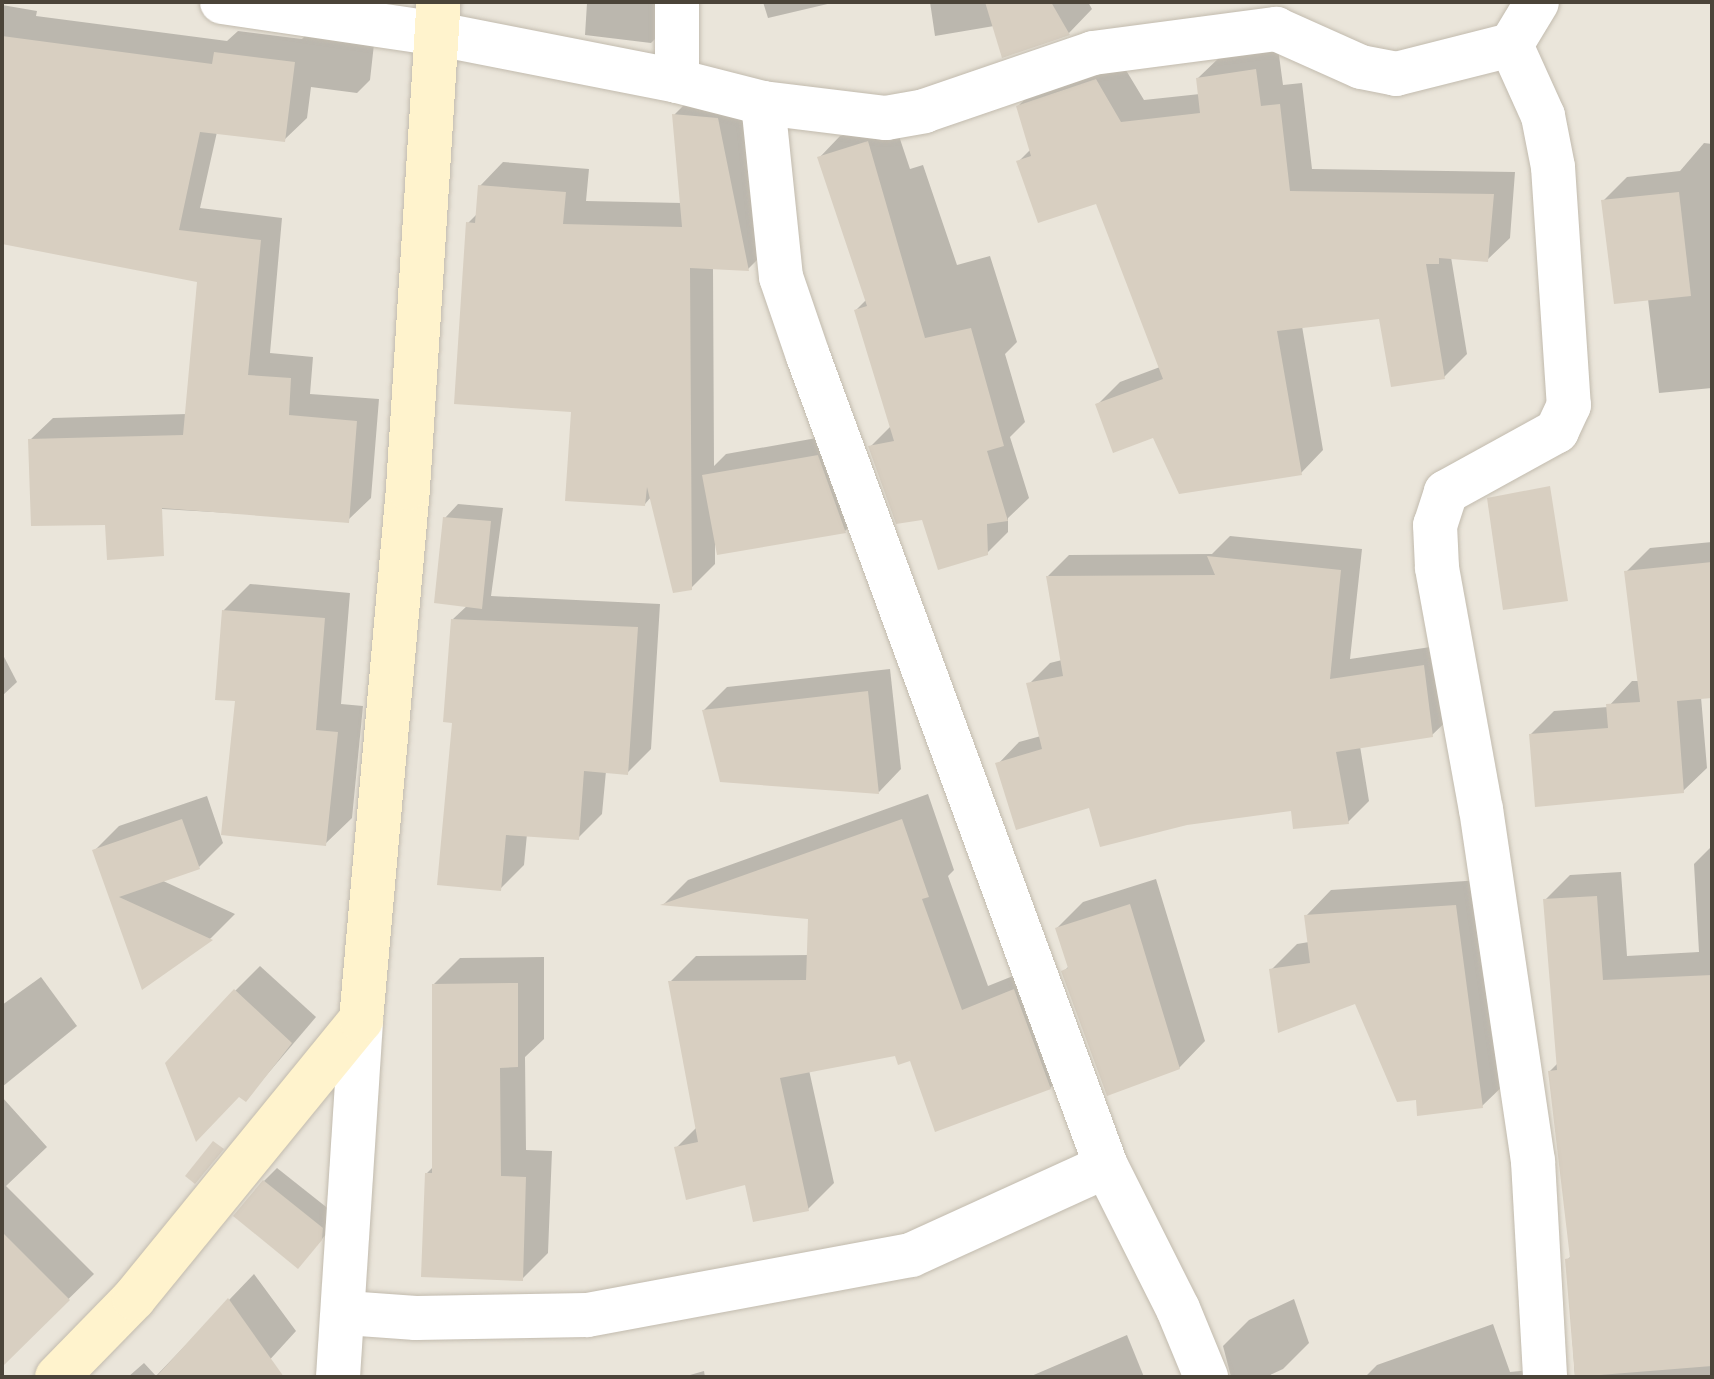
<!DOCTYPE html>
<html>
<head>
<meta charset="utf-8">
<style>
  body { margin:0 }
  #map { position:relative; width:1714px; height:1379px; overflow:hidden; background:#f6f3ec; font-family:"Titillium Web",sans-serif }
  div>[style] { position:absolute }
  .residential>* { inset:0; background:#eae5da }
  .shadow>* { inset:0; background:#0003 }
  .building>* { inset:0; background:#d8cfc1 }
  .roads { filter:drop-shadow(0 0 2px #c2bbae) drop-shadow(0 0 2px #c2bbae) }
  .street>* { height:44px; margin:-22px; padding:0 22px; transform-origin:22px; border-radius:22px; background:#fff }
  .secondary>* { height:44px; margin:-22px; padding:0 22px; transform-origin:22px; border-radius:22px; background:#fff3cd }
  span { translate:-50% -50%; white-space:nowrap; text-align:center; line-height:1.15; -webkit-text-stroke:6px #fff; paint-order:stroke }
  .frame { position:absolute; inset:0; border:4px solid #4b4439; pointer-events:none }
</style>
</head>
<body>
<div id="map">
  <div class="residential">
    <div style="clip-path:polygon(2px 2px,1712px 2px,1712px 1377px,2px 1377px)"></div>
  </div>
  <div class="shadow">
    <div style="clip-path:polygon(578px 2px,675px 2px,674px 20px,651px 43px,585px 35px,587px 3px)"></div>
    <div style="clip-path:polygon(763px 2px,836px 2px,768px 18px)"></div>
    <div style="clip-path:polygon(930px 2px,1088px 2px,1092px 9px,1069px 33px,994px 26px,935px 36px)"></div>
    <div style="clip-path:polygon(2px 5px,37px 11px,36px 16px,227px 41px,238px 31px,302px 39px,314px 26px,375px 35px,370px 80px,357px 93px,311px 87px,307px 118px,284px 140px,217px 132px,200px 208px,282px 218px,270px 353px,313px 357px,310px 394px,379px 399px,371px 498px,348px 520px,162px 509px,32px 493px,30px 440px,53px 418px,187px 414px,199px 280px,3px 243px,2px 249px)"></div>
    <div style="clip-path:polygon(1278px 48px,1283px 85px,1302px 83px,1312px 169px,1515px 172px,1510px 238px,1487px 260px,1451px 257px,1467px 354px,1444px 377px,1381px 317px,1302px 326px,1323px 450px,1301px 473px,1154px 435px,1097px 405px,1120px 382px,1160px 367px,1097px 201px,1019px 161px,1031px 149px,1018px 106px,1041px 84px,1118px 57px,1144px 100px,1200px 94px,1198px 78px,1221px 56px)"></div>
    <div style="clip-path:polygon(698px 91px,742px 95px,772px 245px,748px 269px,713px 267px,714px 466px,726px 454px,839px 434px,867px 509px,845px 531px,719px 552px,715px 543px,715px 564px,691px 588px,651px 497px,645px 504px,573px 410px,468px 223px,478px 213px,480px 186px,503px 162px,589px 169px,586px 201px,682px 203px,674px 115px)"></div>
    <div style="clip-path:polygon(894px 121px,910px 169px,923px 165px,957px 265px,990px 256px,1017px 342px,1005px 354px,1025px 422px,1010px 437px,1029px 498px,1008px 518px,1008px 532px,987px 553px,924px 517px,870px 447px,891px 426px,856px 310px,867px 299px,819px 158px,840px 136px)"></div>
    <div style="clip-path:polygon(1704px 143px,1712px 144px,1712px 388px,1659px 393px,1648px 299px,1603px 201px,1627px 177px,1680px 171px)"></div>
    <div style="clip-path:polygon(458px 504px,503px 508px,491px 596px,660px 604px,651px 749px,627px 773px,606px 771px,602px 814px,579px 837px,527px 834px,524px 865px,501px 888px,454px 721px,453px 619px,468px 605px,445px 518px)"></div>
    <div style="clip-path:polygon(1230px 536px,1362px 549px,1350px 659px,1444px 645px,1454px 714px,1432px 735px,1360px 746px,1369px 801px,1348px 822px,1293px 809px,1091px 806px,998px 764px,1019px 742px,1041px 736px,1029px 684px,1050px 663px,1062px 660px,1048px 576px,1069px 555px,1212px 554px)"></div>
    <div style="clip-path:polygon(1712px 542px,1712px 696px,1701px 697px,1707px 768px,1683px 791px,1531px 734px,1554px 711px,1608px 707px,1632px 681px,1640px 681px,1626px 572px,1650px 548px)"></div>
    <div style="clip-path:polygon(250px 584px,350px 593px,341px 704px,363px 706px,352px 818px,325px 844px,238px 700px,224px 610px)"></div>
    <div style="clip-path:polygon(2px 653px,17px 682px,2px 696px)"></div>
    <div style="clip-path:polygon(890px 669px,901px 769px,879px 792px,704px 710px,727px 687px)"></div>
    <div style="clip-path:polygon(928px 794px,954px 870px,948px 876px,988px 986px,1040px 965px,1076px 1062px,1050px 1088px,897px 1054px,809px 1070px,834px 1183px,808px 1209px,676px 1148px,697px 1127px,670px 982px,696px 956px,809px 955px,810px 917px,664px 904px,688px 880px)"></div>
    <div style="clip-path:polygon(207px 796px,223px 843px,198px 868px,161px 880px,235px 914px,211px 938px,143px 987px,94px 851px,119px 826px)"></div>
    <div style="clip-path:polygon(1712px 846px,1712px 1377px,1575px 1377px,1567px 1260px,1572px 1255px,1550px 1071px,1558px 1063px,1545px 900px,1570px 875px,1621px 872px,1627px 956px,1699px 952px,1694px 864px)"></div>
    <div style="clip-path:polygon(1156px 879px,1205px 1041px,1179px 1068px,1063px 972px,1069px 966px,1057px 928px,1083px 902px)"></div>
    <div style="clip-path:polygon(1481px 880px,1508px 1081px,1482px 1106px,1417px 1098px,1356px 1002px,1271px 970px,1297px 944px,1309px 942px,1306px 916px,1331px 890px)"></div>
    <div style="clip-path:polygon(544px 957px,544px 1039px,525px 1057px,526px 1150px,552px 1151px,548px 1253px,522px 1279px,427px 1173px,434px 1166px,434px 984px,460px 958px)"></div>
    <div style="clip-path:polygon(260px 966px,316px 1017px,246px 1099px,235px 991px)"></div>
    <div style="clip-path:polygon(41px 977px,77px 1026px,2px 1087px,2px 1005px)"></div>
    <div style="clip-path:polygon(2px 1097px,47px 1147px,6px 1186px,94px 1274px,2px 1364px)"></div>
    <div style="clip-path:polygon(277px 1168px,335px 1214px,334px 1225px,298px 1267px,264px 1181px)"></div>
    <div style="clip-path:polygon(254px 1274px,296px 1331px,254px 1377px,128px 1377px,144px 1363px,156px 1376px)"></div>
    <div style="clip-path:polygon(1294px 1299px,1309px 1343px,1283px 1369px,1266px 1377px,1231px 1377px,1223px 1346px,1249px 1320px)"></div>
    <div style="clip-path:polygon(1493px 1324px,1510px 1372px,1551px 1368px,1571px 1377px,1365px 1377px,1377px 1365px)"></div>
    <div style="clip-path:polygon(1127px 1335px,1144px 1377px,1029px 1377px)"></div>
    <div style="clip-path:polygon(704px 1371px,705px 1377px,683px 1377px)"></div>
  </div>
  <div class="building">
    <div style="clip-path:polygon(985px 2px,1051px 2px,1070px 35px,1002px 58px)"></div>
    <div style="clip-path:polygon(2px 36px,212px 64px,214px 52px,295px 62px,285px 142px,200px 132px,179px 230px,261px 240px,248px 375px,291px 378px,289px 415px,357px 421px,349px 523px,162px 508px,164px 556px,107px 560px,105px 525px,31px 526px,28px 439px,183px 435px,197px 282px,2px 244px)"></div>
    <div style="clip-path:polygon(1256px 69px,1261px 106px,1280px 104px,1290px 191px,1494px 194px,1488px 262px,1439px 258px,1439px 264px,1426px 264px,1445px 379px,1391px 387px,1379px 319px,1277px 331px,1302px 475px,1179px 494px,1153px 438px,1113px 453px,1095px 404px,1163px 379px,1096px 204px,1038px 223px,1016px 161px,1031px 156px,1016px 106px,1096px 79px,1121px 122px,1200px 113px,1196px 78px)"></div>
    <div style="clip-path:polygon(672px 114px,718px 118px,749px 271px,690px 268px,692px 590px,673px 593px,647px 487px,645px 506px,565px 501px,571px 412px,454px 404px,466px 222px,475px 223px,478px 185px,566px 192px,563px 224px,682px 227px)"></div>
    <div style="clip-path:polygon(868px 141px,925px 338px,971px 328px,1004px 446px,987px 451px,1008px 521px,987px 524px,988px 555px,938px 570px,922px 520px,896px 524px,868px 446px,894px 441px,854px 310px,867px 306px,817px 157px)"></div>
    <div style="clip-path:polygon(1679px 192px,1691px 296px,1614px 304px,1601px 200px)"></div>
    <div style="clip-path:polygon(818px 455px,846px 533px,717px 555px,702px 475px)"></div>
    <div style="clip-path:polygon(1550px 486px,1568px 601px,1503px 610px,1487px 498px)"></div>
    <div style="clip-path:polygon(443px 517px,491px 521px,482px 609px,434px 603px)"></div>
    <div style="clip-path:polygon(1207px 556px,1341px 570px,1330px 679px,1424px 665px,1433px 737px,1336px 752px,1349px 824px,1293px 829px,1291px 811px,1187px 825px,1100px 847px,1089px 808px,1016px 830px,995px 763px,1042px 749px,1026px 683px,1063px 676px,1046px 576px,1215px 575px)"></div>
    <div style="clip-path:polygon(1712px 562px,1712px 698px,1677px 701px,1684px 793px,1535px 807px,1529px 734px,1608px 728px,1606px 704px,1640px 702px,1624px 571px)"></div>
    <div style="clip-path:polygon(222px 610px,325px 618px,316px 730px,338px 732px,326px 846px,221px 835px,235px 701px,215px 700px)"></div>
    <div style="clip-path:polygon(451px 619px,638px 627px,628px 775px,584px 771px,579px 840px,506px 835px,501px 891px,437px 885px,452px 723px,443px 722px)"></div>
    <div style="clip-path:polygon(868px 691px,879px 794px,720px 782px,702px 710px)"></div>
    <div style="clip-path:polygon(182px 819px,200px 869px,119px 897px,213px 940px,142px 990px,92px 850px)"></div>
    <div style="clip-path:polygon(902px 819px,929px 897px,922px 899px,962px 1010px,1014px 989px,1051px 1089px,935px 1132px,910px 1061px,898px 1065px,895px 1056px,780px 1078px,809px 1211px,753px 1222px,745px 1185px,686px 1200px,674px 1147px,698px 1142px,668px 981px,806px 980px,808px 919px,660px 905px)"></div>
    <div style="clip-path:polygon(1597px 896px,1603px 980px,1712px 975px,1712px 1366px,1575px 1377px,1565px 1259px,1570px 1258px,1548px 1071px,1557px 1070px,1543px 899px)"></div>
    <div style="clip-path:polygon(1130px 904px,1180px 1069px,1107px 1096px,1061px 971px,1068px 968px,1055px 928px)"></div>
    <div style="clip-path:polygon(1456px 905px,1483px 1108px,1417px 1116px,1416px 1100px,1397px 1102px,1355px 1004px,1278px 1033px,1269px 969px,1310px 963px,1304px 915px)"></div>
    <div style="clip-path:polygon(518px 983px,518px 1067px,500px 1068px,501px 1176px,526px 1177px,523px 1281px,421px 1277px,425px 1173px,432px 1173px,432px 984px)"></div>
    <div style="clip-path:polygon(234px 989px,292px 1043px,246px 1102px,239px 1097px,196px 1142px,165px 1063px)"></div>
    <div style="clip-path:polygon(213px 1141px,224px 1149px,195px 1184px,185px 1176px)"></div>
    <div style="clip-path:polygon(263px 1180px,323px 1228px,322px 1240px,298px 1269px,233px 1216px)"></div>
    <div style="clip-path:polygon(2px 1232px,70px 1300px,2px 1367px)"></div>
    <div style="clip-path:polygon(228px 1298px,284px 1377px,156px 1377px)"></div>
  </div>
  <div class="roads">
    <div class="street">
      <div style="left:222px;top:2px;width:218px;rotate:8.4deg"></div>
      <div style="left:438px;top:34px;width:244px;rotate:11.1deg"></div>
      <div style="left:677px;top:81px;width:89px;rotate:14.3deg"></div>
      <div style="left:763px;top:103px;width:124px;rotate:7deg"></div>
      <div style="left:886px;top:118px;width:39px;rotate:-10deg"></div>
      <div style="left:924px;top:111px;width:179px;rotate:-18.9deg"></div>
      <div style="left:1093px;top:53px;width:185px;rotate:-7.5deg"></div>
      <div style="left:1276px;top:29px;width:93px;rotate:24.1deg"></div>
      <div style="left:1361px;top:67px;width:36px;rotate:11deg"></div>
      <div style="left:1396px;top:74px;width:119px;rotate:-14.2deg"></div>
      <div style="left:1511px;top:45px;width:50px;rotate:-58.8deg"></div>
      <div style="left:677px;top:2px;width:79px;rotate:90deg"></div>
      <div style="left:1511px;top:45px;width:78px;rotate:65.7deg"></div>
      <div style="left:1543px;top:116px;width:52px;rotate:78.9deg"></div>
      <div style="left:1553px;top:167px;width:239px;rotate:86.2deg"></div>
      <div style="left:1569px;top:405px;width:29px;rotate:115deg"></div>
      <div style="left:1557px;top:431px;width:127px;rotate:151.2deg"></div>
      <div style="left:1446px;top:492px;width:35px;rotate:108deg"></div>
      <div style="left:1435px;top:525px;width:43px;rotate:87.3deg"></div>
      <div style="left:1437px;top:568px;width:245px;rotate:79.7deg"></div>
      <div style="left:1481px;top:809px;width:356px;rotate:81.6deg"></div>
      <div style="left:1533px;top:1161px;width:216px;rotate:86.8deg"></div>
      <div style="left:763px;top:103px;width:175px;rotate:84.1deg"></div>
      <div style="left:781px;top:277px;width:83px;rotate:71.1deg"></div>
      <div style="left:808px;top:356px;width:863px;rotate:69.8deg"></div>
      <div style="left:1106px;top:1166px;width:160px;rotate:63.3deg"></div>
      <div style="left:1178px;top:1309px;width:74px;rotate:67.6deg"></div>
      <div style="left:346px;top:1313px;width:70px;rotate:4.1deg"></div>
      <div style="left:416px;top:1318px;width:171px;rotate:-1deg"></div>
      <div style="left:587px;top:1315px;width:330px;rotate:-10.5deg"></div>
      <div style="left:911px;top:1255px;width:214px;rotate:-24.5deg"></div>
      <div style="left:338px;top:1377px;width:358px;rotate:-86.3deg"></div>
    </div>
    <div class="secondary">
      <div style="left:57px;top:1377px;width:110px;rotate:-45.7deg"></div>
      <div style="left:134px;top:1298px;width:359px;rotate:-50.8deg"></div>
      <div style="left:361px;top:1020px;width:534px;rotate:-84.95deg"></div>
      <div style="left:408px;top:488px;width:487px;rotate:-86.4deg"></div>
    </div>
  </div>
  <div class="frame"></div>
</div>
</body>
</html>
